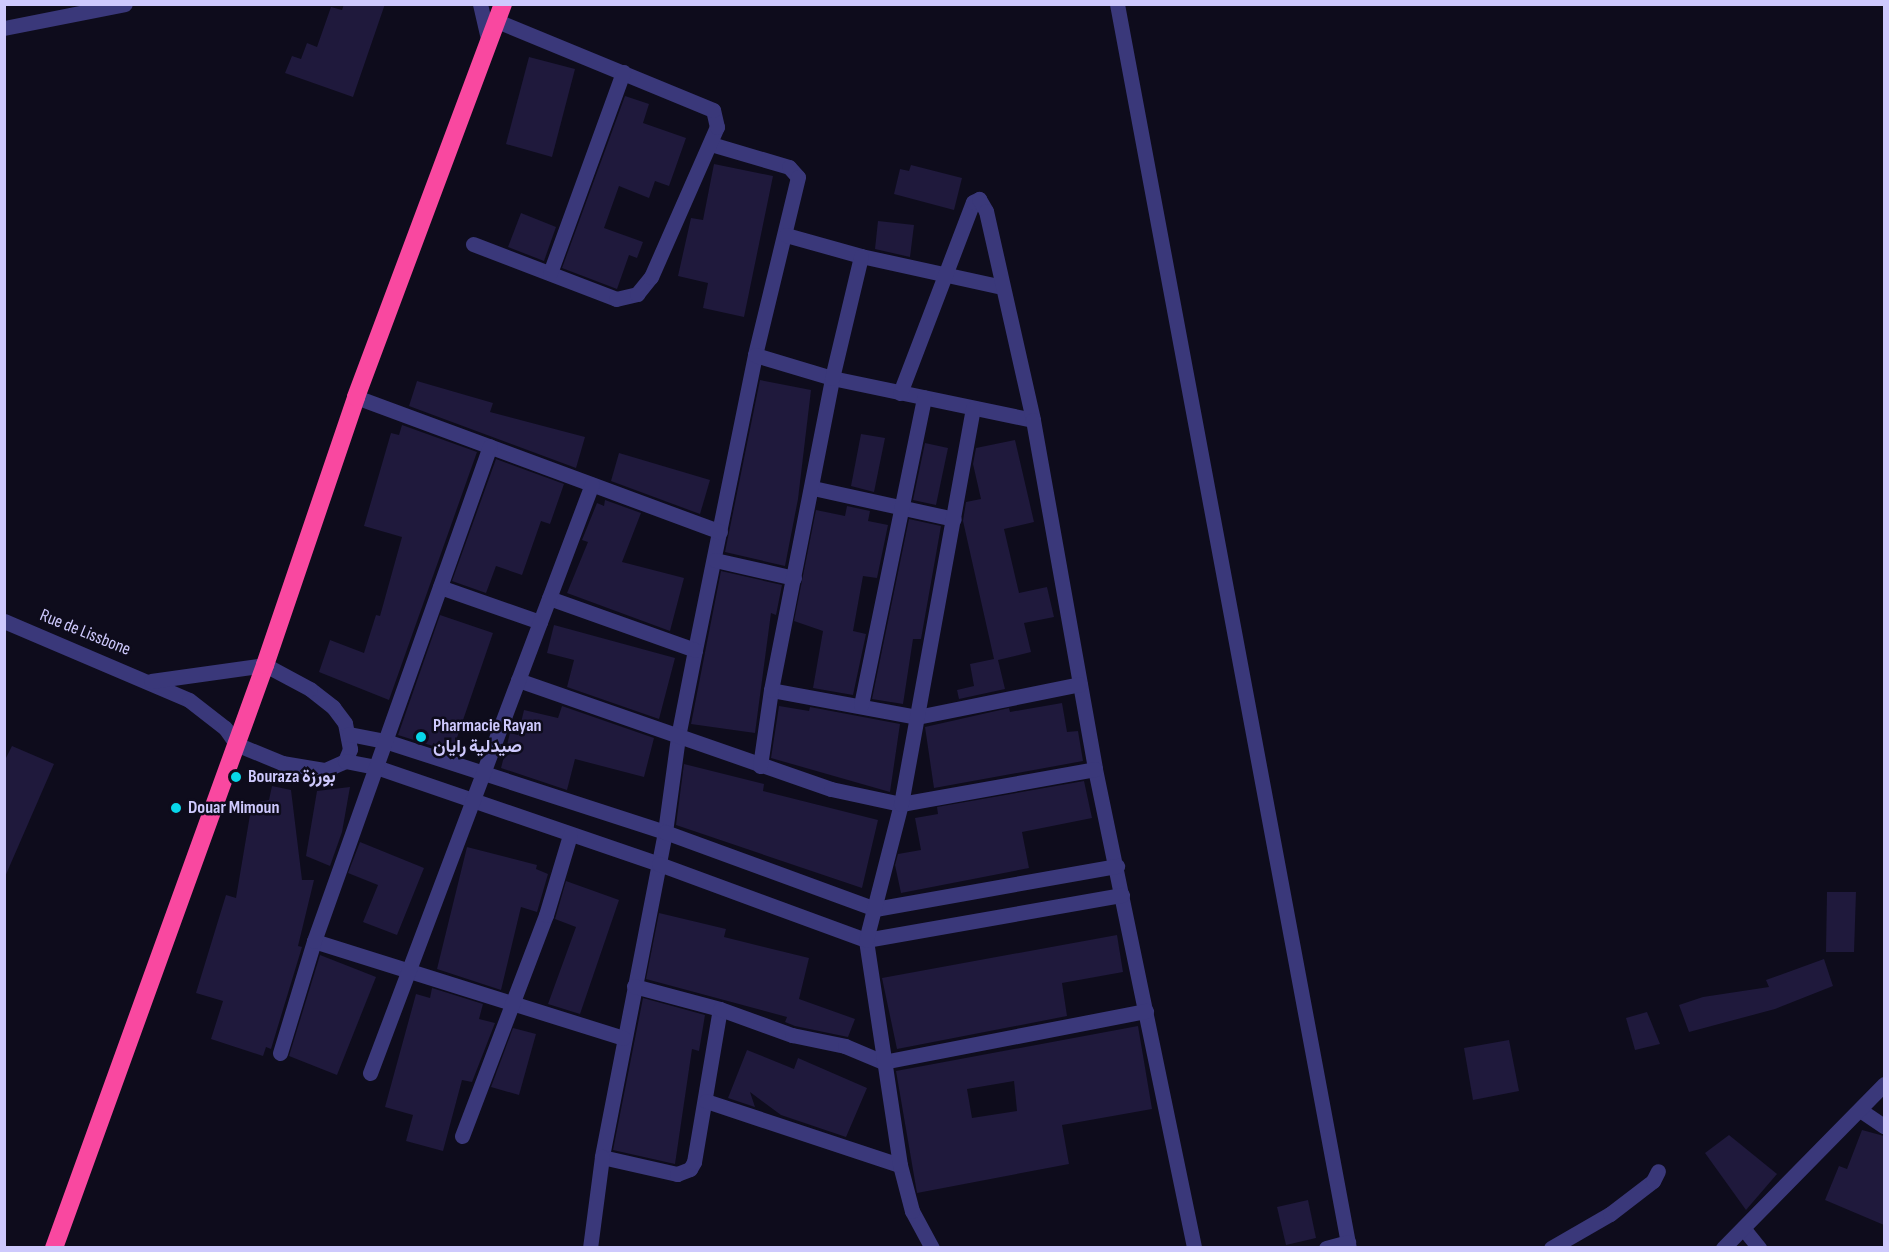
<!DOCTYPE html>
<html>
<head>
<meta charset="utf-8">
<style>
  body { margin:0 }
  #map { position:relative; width:1889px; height:1252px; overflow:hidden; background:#0e0c1c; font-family:"Sofia Sans Condensed",Vazirmatn,sans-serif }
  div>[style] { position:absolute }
  .building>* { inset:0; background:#1f193c }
  .minor>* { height:15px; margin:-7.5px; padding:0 7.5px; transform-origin:7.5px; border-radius:7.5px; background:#3a387a }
  .highway>* { height:18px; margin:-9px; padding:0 9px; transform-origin:9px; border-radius:9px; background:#f948a0 }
  .dots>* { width:16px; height:16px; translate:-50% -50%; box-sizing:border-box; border:3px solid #0e0c1c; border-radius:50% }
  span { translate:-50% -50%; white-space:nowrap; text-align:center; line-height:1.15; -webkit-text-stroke:5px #0e0c1c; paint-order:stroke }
  .street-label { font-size:18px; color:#cec9fd }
  .poi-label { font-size:18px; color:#cec9fd; font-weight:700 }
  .left { translate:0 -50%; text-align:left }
  .frame { position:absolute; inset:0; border:6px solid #cec9fd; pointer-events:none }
</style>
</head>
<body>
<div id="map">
  <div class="building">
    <div style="clip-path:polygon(344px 4px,385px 4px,353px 97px,285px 73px,292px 56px,301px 59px,307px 43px,317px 47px,331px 7px,342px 10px)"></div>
    <div style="clip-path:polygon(529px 57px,575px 69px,552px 157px,506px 144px)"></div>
    <div style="clip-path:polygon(625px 96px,649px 104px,643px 123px,686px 138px,669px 186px,655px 181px,649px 198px,619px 186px,604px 228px,643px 242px,637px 258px,629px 255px,617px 289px,562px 268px)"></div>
    <div style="clip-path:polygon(714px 164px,773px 176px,744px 317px,703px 308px,708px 283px,678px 276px,691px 218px,703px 220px)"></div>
    <div style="clip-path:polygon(911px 165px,962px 178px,954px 210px,894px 194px,900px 169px,909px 171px)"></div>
    <div style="clip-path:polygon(521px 213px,556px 227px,544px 261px,508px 247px)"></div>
    <div style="clip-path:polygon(878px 221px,914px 225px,910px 257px,875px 249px)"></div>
    <div style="clip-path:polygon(760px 380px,811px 390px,798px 499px,785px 566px,725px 552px)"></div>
    <div style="clip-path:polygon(417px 381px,493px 403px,490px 412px,585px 437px,576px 468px,409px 406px)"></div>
    <div style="clip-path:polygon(402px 425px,477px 452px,389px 700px,319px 672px,330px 640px,364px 653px,376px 615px,380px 616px,402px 537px,364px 526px,391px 433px,399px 435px)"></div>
    <div style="clip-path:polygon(861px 434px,885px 438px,874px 492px,851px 486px)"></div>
    <div style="clip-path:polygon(1015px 440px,1034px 522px,1004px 529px,1019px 593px,1047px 587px,1054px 617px,1024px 623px,1031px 652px,998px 660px,1005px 689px,959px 699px,957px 690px,974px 686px,970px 664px,994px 659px,963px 521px,966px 502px,981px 499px,973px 464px,976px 448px)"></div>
    <div style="clip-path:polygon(925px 443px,948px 448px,936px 505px,913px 500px)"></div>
    <div style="clip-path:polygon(619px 453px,710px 480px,700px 514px,611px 481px)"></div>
    <div style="clip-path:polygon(496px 459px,564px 484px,550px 524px,541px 521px,522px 575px,496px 566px,486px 593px,452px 581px)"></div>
    <div style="clip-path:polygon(605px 500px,641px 513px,622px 562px,684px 578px,670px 631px,567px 593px,588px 542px,582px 540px,597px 503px,604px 506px)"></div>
    <div style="clip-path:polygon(847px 506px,870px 511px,868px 521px,888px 525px,877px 578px,863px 576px,853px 631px,866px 634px,853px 695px,813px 688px,823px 631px,794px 621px,816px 510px,845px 516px)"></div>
    <div style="clip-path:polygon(909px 519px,941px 526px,921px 639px,913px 639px,903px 704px,872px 699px)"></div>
    <div style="clip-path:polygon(721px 571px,782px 585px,776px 615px,771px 613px,755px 733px,691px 724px)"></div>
    <div style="clip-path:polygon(440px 615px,493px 633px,452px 752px,398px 735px)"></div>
    <div style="clip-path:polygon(554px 625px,675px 658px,659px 719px,567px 687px,574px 660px,547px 653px)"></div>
    <div style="clip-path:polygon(1062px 703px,1067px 732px,1078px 731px,1083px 761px,934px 788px,925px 727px,1009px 708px,1010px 712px)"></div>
    <div style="clip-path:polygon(562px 706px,654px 738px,644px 777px,575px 759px,567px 790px,501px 768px,510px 733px,518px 735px,524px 710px,558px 718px)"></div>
    <div style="clip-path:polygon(779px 706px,809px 711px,810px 707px,900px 724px,890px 792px,771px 758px)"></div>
    <div style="clip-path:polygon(12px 746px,54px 764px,4px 879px,4px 762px)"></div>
    <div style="clip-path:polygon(684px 764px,764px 784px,763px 791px,878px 820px,862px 888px,676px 825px)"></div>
    <div style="clip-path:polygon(1084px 781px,1092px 818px,1022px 832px,1029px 868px,901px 893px,895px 865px,898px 854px,921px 850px,915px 818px,938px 814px,937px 807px)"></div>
    <div style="clip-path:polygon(272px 786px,291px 790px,302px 880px,314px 880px,298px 946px,302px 947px,271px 1049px,266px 1047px,263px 1056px,211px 1039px,223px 1001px,196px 993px,226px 895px,236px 898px,252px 803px,269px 800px)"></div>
    <div style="clip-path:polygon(350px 787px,342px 832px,330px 866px,306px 856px,317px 791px)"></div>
    <div style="clip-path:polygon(360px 842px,424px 868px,397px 935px,363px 922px,378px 885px,348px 873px)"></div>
    <div style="clip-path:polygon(467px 847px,537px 865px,536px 869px,548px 874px,537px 912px,521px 907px,501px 990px,437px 969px)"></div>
    <div style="clip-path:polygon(566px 881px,619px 900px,580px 1014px,548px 1004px,576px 927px,555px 919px)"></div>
    <div style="clip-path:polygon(1827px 892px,1856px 892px,1854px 952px,1826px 952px)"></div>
    <div style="clip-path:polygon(659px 913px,726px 929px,724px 937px,809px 958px,799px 999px,855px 1019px,848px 1037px,795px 1026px,785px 1022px,787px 1017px,646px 979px)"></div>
    <div style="clip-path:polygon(1117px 935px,1123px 972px,1062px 983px,1067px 1016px,897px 1049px,882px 978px)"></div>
    <div style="clip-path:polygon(320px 955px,376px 977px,337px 1075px,289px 1056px)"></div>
    <div style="clip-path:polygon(1824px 959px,1833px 986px,1775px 1009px,1689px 1032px,1679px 1005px,1703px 997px,1769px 987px,1766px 980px)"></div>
    <div style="clip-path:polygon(432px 988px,483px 1004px,479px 1019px,495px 1023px,472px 1082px,462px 1080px,443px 1151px,406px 1141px,413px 1115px,385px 1107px,416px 994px,430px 998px)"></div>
    <div style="clip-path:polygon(643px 998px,705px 1015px,699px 1051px,692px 1049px,675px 1164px,613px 1150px)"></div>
    <div style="clip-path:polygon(1647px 1012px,1660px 1044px,1635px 1050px,1626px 1018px)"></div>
    <div style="clip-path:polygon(evenodd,1138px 1026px,1152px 1109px,1062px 1125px,1069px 1164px,917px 1193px,896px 1071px,1138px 1026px,1014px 1081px,1017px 1111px,972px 1118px,967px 1089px,1014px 1081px)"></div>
    <div style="clip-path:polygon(513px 1028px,536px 1034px,519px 1095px,491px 1087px)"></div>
    <div style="clip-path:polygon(1509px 1040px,1519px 1091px,1473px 1100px,1464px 1048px)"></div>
    <div style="clip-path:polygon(747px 1050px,794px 1069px,798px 1058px,867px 1088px,846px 1137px,781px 1115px,750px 1092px,755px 1107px,728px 1098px)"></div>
    <div style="clip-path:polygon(1862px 1130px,1884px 1136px,1884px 1225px,1825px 1200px,1839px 1166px,1847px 1169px)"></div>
    <div style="clip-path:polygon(1729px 1135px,1777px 1174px,1746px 1210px,1705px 1153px)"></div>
    <div style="clip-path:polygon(1308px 1200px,1316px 1238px,1286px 1245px,1277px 1207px)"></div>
  </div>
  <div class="minor">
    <div style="left:480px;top:4px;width:39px;rotate:77deg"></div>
    <div style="left:1117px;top:4px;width:1265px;rotate:79.44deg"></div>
    <div style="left:4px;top:28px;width:123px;rotate:-11.2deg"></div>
    <div style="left:711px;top:144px;width:81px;rotate:16.4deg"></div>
    <div style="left:789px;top:167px;width:13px;rotate:48deg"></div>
    <div style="left:798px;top:177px;width:183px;rotate:103.6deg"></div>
    <div style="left:755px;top:355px;width:301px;rotate:101.5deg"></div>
    <div style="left:695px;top:650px;width:89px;rotate:101.1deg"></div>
    <div style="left:678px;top:737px;width:96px;rotate:97.8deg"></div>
    <div style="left:665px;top:832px;width:331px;rotate:101deg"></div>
    <div style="left:602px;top:1157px;width:77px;rotate:12.8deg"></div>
    <div style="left:677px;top:1174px;width:14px;rotate:-21deg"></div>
    <div style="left:690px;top:1169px;width:8px;rotate:-60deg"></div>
    <div style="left:694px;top:1162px;width:155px;rotate:-80.4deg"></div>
    <div style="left:786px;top:235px;width:78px;rotate:15.6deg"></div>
    <div style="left:861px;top:256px;width:144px;rotate:12.4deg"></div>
    <div style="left:473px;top:244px;width:153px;rotate:21deg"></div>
    <div style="left:616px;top:299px;width:22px;rotate:-13deg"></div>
    <div style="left:637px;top:294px;width:22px;rotate:-51deg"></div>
    <div style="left:651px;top:277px;width:164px;rotate:-66.3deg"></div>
    <div style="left:717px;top:127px;width:17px;rotate:-103deg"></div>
    <div style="left:713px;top:110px;width:234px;rotate:-157.6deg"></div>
    <div style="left:550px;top:273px;width:214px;rotate:-70deg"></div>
    <div style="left:755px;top:355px;width:80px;rotate:16.6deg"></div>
    <div style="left:832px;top:378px;width:205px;rotate:11.8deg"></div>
    <div style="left:900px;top:393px;width:204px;rotate:-69.1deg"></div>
    <div style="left:973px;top:202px;width:7px;rotate:-27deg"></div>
    <div style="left:979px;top:199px;width:14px;rotate:60deg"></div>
    <div style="left:986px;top:211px;width:214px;rotate:77.3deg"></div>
    <div style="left:1033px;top:420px;width:354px;rotate:79.9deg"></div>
    <div style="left:1095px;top:769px;width:489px;rotate:78.3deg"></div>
    <div style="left:356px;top:397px;width:388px;rotate:20.3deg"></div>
    <div style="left:813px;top:488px;width:144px;rotate:12.4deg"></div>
    <div style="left:715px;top:560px;width:81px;rotate:12.8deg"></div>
    <div style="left:440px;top:587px;width:106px;rotate:19.3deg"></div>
    <div style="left:549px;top:598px;width:155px;rotate:19.6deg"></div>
    <div style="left:4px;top:621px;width:201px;rotate:23.1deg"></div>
    <div style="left:189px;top:700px;width:46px;rotate:37.9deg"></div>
    <div style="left:225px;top:728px;width:19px;rotate:55deg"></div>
    <div style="left:236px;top:744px;width:50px;rotate:22.4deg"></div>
    <div style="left:282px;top:763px;width:44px;rotate:9.2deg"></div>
    <div style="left:325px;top:770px;width:22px;rotate:-24deg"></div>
    <div style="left:345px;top:761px;width:13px;rotate:-67deg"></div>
    <div style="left:350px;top:749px;width:26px;rotate:-101deg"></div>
    <div style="left:345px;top:723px;width:20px;rotate:-127deg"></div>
    <div style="left:333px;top:707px;width:29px;rotate:-142deg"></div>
    <div style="left:310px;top:689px;width:51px;rotate:-151.9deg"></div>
    <div style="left:265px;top:665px;width:115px;rotate:172deg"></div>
    <div style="left:518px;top:680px;width:331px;rotate:19.2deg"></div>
    <div style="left:831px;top:789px;width:72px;rotate:12.1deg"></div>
    <div style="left:901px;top:804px;width:197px;rotate:-10.2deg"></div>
    <div style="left:771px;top:690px;width:148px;rotate:10.5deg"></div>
    <div style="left:917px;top:717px;width:166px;rotate:-11.4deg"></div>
    <div style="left:861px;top:705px;width:314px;rotate:-78.4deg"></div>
    <div style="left:349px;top:734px;width:37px;rotate:11deg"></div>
    <div style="left:385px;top:741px;width:294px;rotate:18deg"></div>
    <div style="left:665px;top:832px;width:224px;rotate:20.1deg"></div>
    <div style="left:875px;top:909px;width:246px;rotate:-10.1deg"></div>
    <div style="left:345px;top:761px;width:32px;rotate:11deg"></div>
    <div style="left:376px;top:767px;width:299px;rotate:18.9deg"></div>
    <div style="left:659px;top:864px;width:221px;rotate:20.2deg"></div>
    <div style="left:866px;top:940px;width:260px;rotate:-10deg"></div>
    <div style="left:760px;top:766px;width:77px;rotate:-81.8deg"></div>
    <div style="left:771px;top:690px;width:318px;rotate:-78.9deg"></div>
    <div style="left:832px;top:378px;width:125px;rotate:-76.6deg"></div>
    <div style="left:314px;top:941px;width:324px;rotate:17.4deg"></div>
    <div style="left:634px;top:986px;width:89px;rotate:15deg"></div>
    <div style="left:720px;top:1009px;width:77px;rotate:19.9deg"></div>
    <div style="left:792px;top:1035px;width:54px;rotate:11.7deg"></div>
    <div style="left:845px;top:1046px;width:41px;rotate:22.8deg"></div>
    <div style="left:883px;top:1062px;width:268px;rotate:-11deg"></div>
    <div style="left:280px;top:1053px;width:117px;rotate:-73.1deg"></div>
    <div style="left:314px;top:941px;width:525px;rotate:-70.43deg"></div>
    <div style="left:370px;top:1073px;width:629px;rotate:-69.35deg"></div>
    <div style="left:706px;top:1101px;width:204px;rotate:18.3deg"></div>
    <div style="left:1860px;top:1110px;width:29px;rotate:34deg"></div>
    <div style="left:462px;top:1136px;width:236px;rotate:-69.2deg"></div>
    <div style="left:546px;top:915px;width:84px;rotate:-73.3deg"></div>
    <div style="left:1743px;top:1228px;width:26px;rotate:51deg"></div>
    <div style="left:590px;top:1248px;width:92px;rotate:-82.5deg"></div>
    <div style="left:932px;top:1248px;width:42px;rotate:-118.4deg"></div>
    <div style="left:912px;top:1211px;width:48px;rotate:-104.6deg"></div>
    <div style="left:900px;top:1165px;width:228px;rotate:-98.6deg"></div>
    <div style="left:866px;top:940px;width:140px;rotate:-75.6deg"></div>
    <div style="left:901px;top:804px;width:402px;rotate:-79.7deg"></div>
    <div style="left:1326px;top:1248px;width:23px;rotate:-15deg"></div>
    <div style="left:1551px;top:1248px;width:68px;rotate:-30deg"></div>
    <div style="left:1610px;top:1214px;width:54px;rotate:-37.5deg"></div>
    <div style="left:1653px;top:1181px;width:11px;rotate:-63deg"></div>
    <div style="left:1723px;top:1248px;width:230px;rotate:-45.5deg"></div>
  </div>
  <div class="highway">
    <div style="left:54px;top:1248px;width:620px;rotate:-70.1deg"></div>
    <div style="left:265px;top:665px;width:283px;rotate:-71.2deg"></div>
    <div style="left:356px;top:397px;width:420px;rotate:-69.5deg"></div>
  </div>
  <div class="dots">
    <div style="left:421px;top:737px;background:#08d7ea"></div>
    <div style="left:236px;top:777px;background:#08d7ea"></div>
    <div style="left:176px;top:808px;background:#08d7ea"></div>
  </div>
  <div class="street-label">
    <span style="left:85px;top:633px;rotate:22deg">Rue de Lissbone</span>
  </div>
  <div class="poi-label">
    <span class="left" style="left:433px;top:737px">Pharmacie Rayan<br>صيدلية رايان</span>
    <span class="left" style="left:248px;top:777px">Bouraza بورزة</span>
    <span class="left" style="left:188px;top:808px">Douar Mimoun</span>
  </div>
  <div class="frame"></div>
</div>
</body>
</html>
